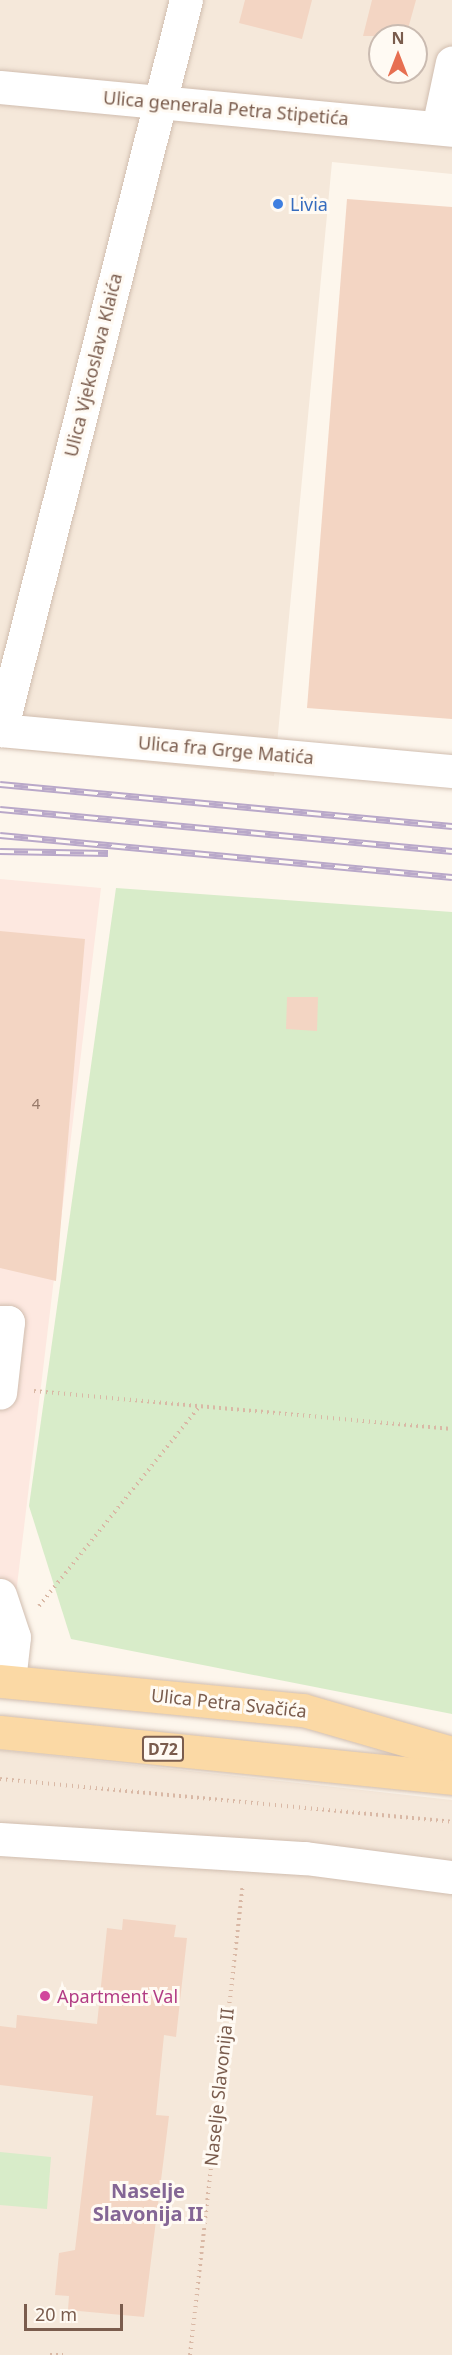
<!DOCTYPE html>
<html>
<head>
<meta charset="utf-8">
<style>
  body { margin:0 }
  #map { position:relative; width:452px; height:2355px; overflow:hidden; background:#fdf6ec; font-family:"Noto Sans",sans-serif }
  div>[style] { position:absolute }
  .residential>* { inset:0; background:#f5e8da }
  .commercial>* { inset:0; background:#fde8e0 }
  .green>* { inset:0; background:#d8ecc9 }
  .building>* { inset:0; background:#f3d5c3 }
  .path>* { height:4px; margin-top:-2px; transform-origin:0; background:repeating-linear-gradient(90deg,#d9b8a5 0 1.5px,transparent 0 6px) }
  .roads { filter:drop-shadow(0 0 2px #d1beb0) drop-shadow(0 0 2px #d1beb0) }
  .minor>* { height:33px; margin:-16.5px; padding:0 16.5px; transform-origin:16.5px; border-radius:16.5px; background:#fff }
  .major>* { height:33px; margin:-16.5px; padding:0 16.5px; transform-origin:16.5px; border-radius:16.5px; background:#fbd9a5 }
  .rail>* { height:7px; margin-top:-3.5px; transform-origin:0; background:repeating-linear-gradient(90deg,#fffaf3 0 14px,#b9a8c9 0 28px); box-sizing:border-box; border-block:2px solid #b9a8c9 }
  .dots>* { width:16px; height:16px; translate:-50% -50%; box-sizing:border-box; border:3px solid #fffaf3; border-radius:50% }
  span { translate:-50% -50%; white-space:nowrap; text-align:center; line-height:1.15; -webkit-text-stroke:6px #fffaf3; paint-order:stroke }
  .number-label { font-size:15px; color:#987a6a }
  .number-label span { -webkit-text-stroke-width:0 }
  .shield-label span { padding:2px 4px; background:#fffaf3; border:2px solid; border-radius:4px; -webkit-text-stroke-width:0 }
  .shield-label { font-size:16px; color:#7a5c4d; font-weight:700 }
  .street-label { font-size:18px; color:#7a5c4d }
  .shop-label { font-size:18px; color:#366cbe }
  .left { translate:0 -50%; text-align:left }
  .hotel-label { font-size:18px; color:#b23c85 }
  .neighbourhood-label { font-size:20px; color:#846695; font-weight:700 }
  .north { position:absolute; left:368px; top:24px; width:60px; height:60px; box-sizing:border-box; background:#fffaf3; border:2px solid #cabbb1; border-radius:50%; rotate:0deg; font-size:16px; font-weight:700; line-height:24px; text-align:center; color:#7a5c4d }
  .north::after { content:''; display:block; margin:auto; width:21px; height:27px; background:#e76f51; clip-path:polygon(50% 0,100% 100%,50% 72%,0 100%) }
  .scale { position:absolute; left:24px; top:2304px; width:99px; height:27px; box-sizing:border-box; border:3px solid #7a5c4d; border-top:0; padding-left:8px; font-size:18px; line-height:21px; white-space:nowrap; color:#7a5c4d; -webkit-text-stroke:4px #fffaf3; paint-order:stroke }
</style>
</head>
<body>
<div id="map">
  <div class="residential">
    <div style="clip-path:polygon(evenodd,0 0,452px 0,452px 174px,332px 162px,274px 776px,0 748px,0 0,380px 36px,416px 36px,416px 72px,380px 72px,380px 36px)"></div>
    <div style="clip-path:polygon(0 1750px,452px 1800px,452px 2355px,0 2355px)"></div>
  </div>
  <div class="commercial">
    <div style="clip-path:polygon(0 879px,101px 888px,12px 1627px,0 1626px)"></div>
  </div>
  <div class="green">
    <div style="clip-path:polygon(116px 888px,452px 912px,452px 1714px,71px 1639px,29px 1506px)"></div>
    <div style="clip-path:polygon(0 2152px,51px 2157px,47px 2209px,0 2205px)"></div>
  </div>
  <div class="building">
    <div style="clip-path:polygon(245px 0,312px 0,302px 39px,239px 23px)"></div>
    <div style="clip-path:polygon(372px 0,416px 0,406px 36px,363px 36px)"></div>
    <div style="clip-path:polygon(347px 199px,452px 207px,452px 719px,307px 708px)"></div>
    <div style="clip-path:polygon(0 931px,85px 939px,56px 1281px,0 1268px)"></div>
    <div style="clip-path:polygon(287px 997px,318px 997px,317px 1031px,286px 1029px)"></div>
    <div style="clip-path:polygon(123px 1919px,176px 1925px,174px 1937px,187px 1938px,176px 2037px,164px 2035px,156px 2115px,169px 2116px,144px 2317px,68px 2310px,69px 2296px,55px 2295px,59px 2253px,75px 2250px,93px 2096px,0 2085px,0 2026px,16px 2028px,17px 2015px,97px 2024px,107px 1928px,122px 1930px)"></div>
  </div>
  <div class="path">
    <div style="left:34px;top:1391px;width:420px;rotate:5.2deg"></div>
    <div style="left:39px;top:1606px;width:257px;rotate:-51.2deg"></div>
    <div style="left:0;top:1779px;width:454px;rotate:5.4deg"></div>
    <div style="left:50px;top:2355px;width:13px"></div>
    <div style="left:190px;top:2355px;width:470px;rotate:-83.6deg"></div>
  </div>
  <div class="roads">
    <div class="minor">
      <div style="left:0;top:87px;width:454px;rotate:5.4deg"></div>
      <div style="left:438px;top:128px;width:67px;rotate:-78deg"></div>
      <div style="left:0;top:730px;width:454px;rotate:5.2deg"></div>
      <div style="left:1px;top:730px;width:753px;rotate:-75.78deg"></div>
      <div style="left:0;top:1322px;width:8px"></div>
      <div style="left:8px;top:1322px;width:71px;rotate:96.4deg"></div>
      <div style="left:0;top:1595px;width:44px;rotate:71.6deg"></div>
      <div style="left:14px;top:1637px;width:44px;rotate:96.5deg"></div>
      <div style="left:0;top:1839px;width:306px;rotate:3.6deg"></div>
      <div style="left:305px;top:1858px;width:148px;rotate:7.4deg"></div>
    </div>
    <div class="major">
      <div style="left:0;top:1681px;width:304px;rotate:5.5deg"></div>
      <div style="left:303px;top:1710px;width:155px;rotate:16.1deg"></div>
      <div style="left:0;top:1732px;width:454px;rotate:5.8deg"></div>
    </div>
  </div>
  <div class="rail">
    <div style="left:0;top:784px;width:454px;rotate:5.3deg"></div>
    <div style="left:0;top:809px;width:454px;rotate:5.3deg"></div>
    <div style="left:0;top:835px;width:454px;rotate:5.3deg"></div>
    <div style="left:0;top:851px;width:108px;rotate:1.1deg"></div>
  </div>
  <div class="dots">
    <div style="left:278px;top:204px;background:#3f7fe0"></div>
    <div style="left:45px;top:1996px;background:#d1479c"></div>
  </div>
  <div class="number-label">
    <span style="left:36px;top:1104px">4</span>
  </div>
  <div class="shield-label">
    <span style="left:163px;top:1749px">D72</span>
  </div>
  <div class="street-label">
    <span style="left:226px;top:108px;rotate:5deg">Ulica generala Petra Stipetića</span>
    <span style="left:93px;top:365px;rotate:-76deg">Ulica Vjekoslava Klaića</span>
    <span style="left:226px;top:750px;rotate:5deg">Ulica fra Grge Matića</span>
    <span style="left:229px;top:1703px;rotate:6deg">Ulica Petra Svačića</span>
    <span style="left:219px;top:2087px;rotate:-84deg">Naselje Slavonija II</span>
  </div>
  <div class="shop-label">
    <span class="left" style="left:290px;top:204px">Livia</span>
  </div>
  <div class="hotel-label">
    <span class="left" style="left:57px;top:1996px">Apartment Val</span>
  </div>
  <div class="neighbourhood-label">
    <span style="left:148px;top:2202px">Naselje<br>Slavonija II</span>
  </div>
  <div class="north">N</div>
  <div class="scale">20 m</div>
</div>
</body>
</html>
